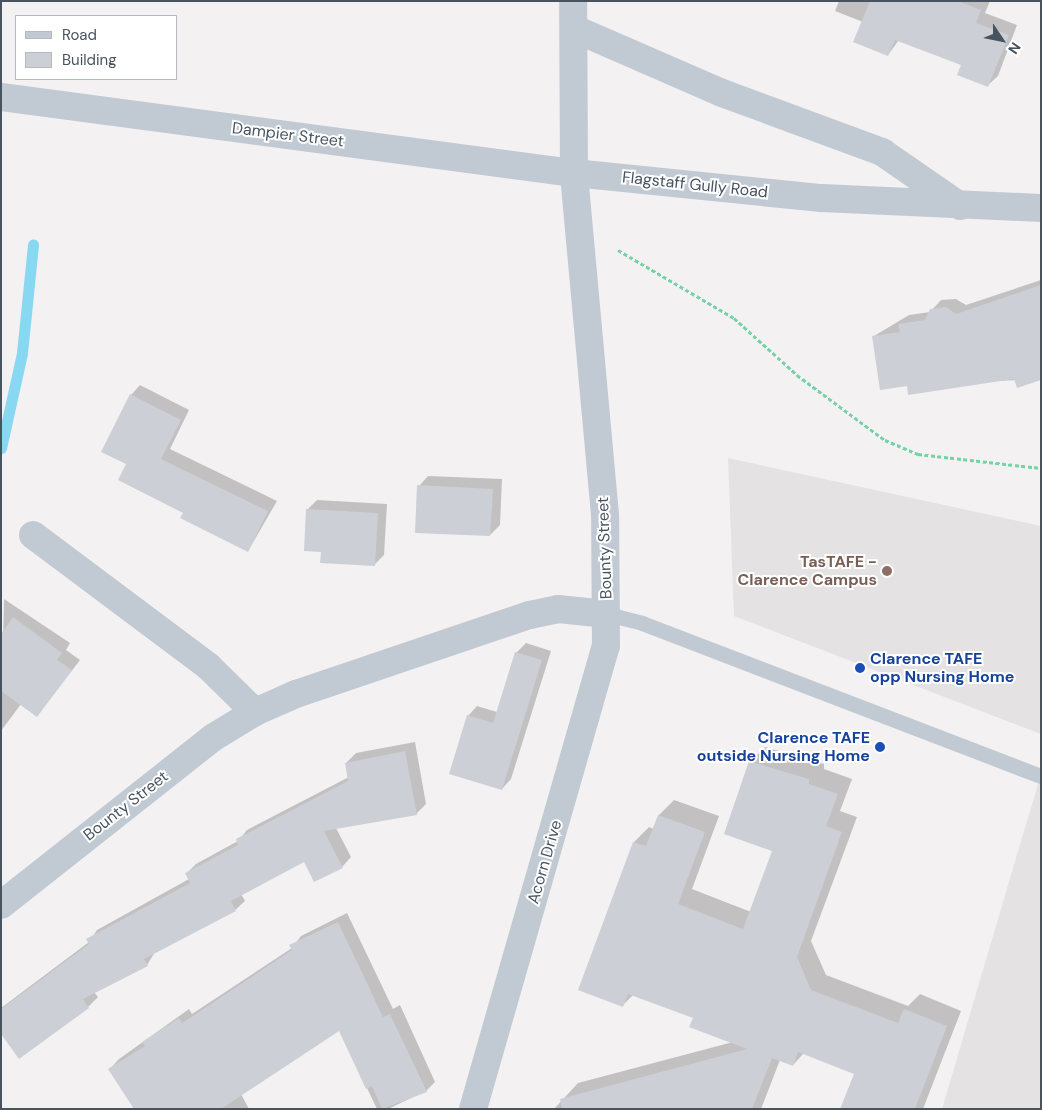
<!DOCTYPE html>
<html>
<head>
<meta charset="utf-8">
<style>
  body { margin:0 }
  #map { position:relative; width:1042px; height:1110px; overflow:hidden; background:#f3f1f1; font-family:"DM Sans",sans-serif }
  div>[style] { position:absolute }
  .education>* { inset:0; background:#e4e2e2 }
  .shadow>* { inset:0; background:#0003 }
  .stream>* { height:11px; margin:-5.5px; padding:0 5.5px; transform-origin:5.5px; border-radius:5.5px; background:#89d8f1 }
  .building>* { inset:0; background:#cccfd5 }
  .path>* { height:3px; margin-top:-1.5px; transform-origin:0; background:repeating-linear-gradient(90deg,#74d2a6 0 4px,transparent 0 6.5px) }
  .service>* { height:15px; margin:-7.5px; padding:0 7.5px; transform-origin:7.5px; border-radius:7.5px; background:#c1cad3 }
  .minor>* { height:28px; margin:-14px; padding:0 14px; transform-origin:14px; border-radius:14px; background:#c1cad3 }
  .tertiary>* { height:28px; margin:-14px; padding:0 14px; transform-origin:14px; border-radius:14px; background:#c1cad3 }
  .dots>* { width:14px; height:14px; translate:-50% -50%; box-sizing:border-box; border:2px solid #fff; border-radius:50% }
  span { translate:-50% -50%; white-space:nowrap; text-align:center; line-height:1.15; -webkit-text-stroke:4px #fff; paint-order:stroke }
  .street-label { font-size:16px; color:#47535f }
  .education-label { font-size:16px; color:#785e54; font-weight:700 }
  .right { translate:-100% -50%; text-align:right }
  .transit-label { font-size:16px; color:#164399; font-weight:700 }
  .left { translate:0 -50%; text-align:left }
  .frame { position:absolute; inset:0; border:2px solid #47535f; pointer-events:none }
  .legend { position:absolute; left:15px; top:15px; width:162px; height:65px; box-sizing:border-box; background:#fff; border:1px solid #b5babf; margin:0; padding:6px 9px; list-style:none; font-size:15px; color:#47535f }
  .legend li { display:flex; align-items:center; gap:10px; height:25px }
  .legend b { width:25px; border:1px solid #b5babf }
  .north { position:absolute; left:977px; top:15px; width:50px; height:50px; -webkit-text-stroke:4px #fff; paint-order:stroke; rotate:124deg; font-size:14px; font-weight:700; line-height:20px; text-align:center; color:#47535f }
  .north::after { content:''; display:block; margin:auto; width:18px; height:22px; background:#47535f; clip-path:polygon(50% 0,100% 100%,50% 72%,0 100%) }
</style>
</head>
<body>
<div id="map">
  <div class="education">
    <div style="clip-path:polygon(728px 458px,1041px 526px,1041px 734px,734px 616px)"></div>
    <div style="clip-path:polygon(1041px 775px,1041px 1109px,942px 1109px,1024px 831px)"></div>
  </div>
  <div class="shadow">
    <div style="clip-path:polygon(839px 1px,990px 1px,985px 13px,1017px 25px,998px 76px,988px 85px,962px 64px,899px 40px,888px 55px,863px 22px,835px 11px)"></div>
    <div style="clip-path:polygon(1041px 280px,1041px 379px,908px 385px,874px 336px,909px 315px,930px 312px,941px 300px,956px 299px,966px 305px)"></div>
    <div style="clip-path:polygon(140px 385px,189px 410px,170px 449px,277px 501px,248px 551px,184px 512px,128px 463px,131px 395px)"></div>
    <div style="clip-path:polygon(428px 476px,502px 479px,500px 525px,490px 535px,419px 486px)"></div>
    <div style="clip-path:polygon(317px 500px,387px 504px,384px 555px,375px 564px,322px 551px,307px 510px)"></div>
    <div style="clip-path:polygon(4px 599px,70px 643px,66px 650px,80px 660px,37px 716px,21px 704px,1px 731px)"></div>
    <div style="clip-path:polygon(526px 643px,551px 651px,511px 779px,502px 789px,468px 716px,477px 706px,497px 712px,516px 653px)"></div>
    <div style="clip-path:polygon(415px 742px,426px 804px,416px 814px,336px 828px,351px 857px,342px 867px,305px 861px,241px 894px,245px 901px,235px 910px,155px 952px,147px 965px,94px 992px,98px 997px,88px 1007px,20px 1057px,1px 1032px,1px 1008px,89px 942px,97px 930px,189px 879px,187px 873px,196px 864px,238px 841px,247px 830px,349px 777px,346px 763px,356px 753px)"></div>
    <div style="clip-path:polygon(765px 747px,824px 764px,824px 769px,852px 779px,840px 811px,857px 817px,811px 941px,826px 975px,908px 1006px,920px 994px,961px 1011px,923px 1109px,842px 1109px,856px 1073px,804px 1053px,793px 1065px,780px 1060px,761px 1109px,554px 1109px,578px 1083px,733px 1042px,694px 1017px,633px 995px,623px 1005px,580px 989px,634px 842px,649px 827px,654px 829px,659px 815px,674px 800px,719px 816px,692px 889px,751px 912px,773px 850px,750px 762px)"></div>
    <div style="clip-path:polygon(347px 913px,393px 1009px,400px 1005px,435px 1082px,426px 1091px,388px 1109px,377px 1109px,339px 1029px,241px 1094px,249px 1109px,136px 1109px,110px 1069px,119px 1059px,189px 1009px,192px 1014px,292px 948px,301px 936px)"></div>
  </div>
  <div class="stream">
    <div style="left:1px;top:448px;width:97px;rotate:-77.5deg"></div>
    <div style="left:22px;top:353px;width:109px;rotate:-84.2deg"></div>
  </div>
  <div class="building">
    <div style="clip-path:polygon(870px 1px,958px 1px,981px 10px,976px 23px,1009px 35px,988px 87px,957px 75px,961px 65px,895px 40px,888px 56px,853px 42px)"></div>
    <div style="clip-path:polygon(1041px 285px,1041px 380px,1017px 388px,1014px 379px,908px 395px,907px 386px,880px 390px,872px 336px,900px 332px,898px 324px,925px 320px,930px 309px,946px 307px,956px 314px)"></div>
    <div style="clip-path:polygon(130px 394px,181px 420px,161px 459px,268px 511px,248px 552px,180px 518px,183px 513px,118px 480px,126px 464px,101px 452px)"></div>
    <div style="clip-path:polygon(417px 485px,493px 489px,490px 536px,415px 533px)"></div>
    <div style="clip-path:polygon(306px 509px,378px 513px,375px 566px,320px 563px,321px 552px,304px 551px)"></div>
    <div style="clip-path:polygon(13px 617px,62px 653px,57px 660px,72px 670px,37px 717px,1px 691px,1px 634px)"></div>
    <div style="clip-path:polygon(515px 652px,542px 660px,502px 790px,449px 774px,467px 715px,493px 723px)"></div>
    <div style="clip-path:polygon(405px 751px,417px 815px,324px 831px,343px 868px,314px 882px,304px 862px,231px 901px,236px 911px,144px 959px,148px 966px,83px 999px,89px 1008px,19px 1059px,1px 1034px,1px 1009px,89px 944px,86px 939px,190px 883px,185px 873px,238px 845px,236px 839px,348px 781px,345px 763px)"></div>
    <div style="clip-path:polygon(749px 761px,809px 779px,809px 784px,838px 794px,826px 826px,842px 832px,797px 957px,811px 990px,898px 1023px,904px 1009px,947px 1026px,915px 1109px,840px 1109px,854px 1074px,798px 1052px,793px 1066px,772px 1058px,752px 1109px,562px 1109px,560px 1099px,747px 1049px,689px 1027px,693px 1018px,628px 994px,623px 1007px,578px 990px,633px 842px,646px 846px,658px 815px,705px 832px,678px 904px,743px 929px,772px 851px,724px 834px)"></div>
    <div style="clip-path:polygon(338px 922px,383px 1017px,390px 1014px,427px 1092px,382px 1109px,372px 1086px,366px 1089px,339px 1031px,221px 1109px,134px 1109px,108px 1069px,145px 1046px,142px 1042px,179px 1018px,182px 1023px,292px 950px,289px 945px)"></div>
  </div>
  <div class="path">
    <div style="left:618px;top:250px;width:134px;rotate:30.4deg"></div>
    <div style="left:734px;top:318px;width:85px;rotate:42.1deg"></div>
    <div style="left:797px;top:375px;width:109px;rotate:36.5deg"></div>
    <div style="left:885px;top:440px;width:36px;rotate:23deg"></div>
    <div style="left:918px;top:454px;width:124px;rotate:6.5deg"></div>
  </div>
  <div class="service">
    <div style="left:607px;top:614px;width:36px;rotate:14deg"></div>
    <div style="left:642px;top:623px;width:427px;rotate:21deg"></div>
  </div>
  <div class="minor">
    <div style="left:575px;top:29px;width:160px;rotate:23.5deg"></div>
    <div style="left:722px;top:93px;width:171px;rotate:20.2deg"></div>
    <div style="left:882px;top:152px;width:95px;rotate:34.7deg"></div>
    <div style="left:33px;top:535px;width:219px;rotate:36.8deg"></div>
    <div style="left:208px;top:666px;width:66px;rotate:44.4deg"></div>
    <div style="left:1px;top:905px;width:271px;rotate:-38.3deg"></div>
    <div style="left:214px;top:737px;width:48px;rotate:-31.4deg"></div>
    <div style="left:255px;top:712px;width:45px;rotate:-23.7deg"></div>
    <div style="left:296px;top:694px;width:247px;rotate:-18.7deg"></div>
    <div style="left:530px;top:615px;width:29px;rotate:-12deg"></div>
    <div style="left:558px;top:609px;width:49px;rotate:5.8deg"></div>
    <div style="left:473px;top:1109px;width:482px;rotate:-74deg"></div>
    <div style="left:606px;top:646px;width:131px;rotate:-90.4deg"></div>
    <div style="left:605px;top:515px;width:343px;rotate:-95.2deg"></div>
    <div style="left:574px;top:173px;width:172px;rotate:-90.3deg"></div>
  </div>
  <div class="tertiary">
    <div style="left:1px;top:97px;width:578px;rotate:7.56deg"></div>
    <div style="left:574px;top:173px;width:249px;rotate:5.8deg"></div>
    <div style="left:822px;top:198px;width:219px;rotate:2.6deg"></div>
  </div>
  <div class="dots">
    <div style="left:887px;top:571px;background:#8d6e63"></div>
    <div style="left:860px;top:668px;background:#1a4fb4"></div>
    <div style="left:880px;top:747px;background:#1a4fb4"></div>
  </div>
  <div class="street-label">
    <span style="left:288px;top:135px;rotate:7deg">Dampier Street</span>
    <span style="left:695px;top:185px;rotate:6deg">Flagstaff Gully Road</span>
    <span style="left:605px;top:548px;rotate:-92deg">Bounty Street</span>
    <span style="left:126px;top:806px;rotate:-38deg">Bounty Street</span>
    <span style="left:545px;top:862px;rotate:-74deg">Acorn Drive</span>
  </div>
  <div class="education-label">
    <span class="right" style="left:877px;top:571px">TasTAFE -<br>Clarence Campus</span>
  </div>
  <div class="transit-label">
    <span class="left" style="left:870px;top:668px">Clarence TAFE<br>opp Nursing Home</span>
    <span class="right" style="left:870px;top:747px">Clarence TAFE<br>outside Nursing Home</span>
  </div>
  <div class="frame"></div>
  <ul class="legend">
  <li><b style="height:6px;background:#c1cad3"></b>Road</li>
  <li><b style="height:14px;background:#cccfd5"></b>Building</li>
  </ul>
  <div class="north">N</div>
</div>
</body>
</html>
